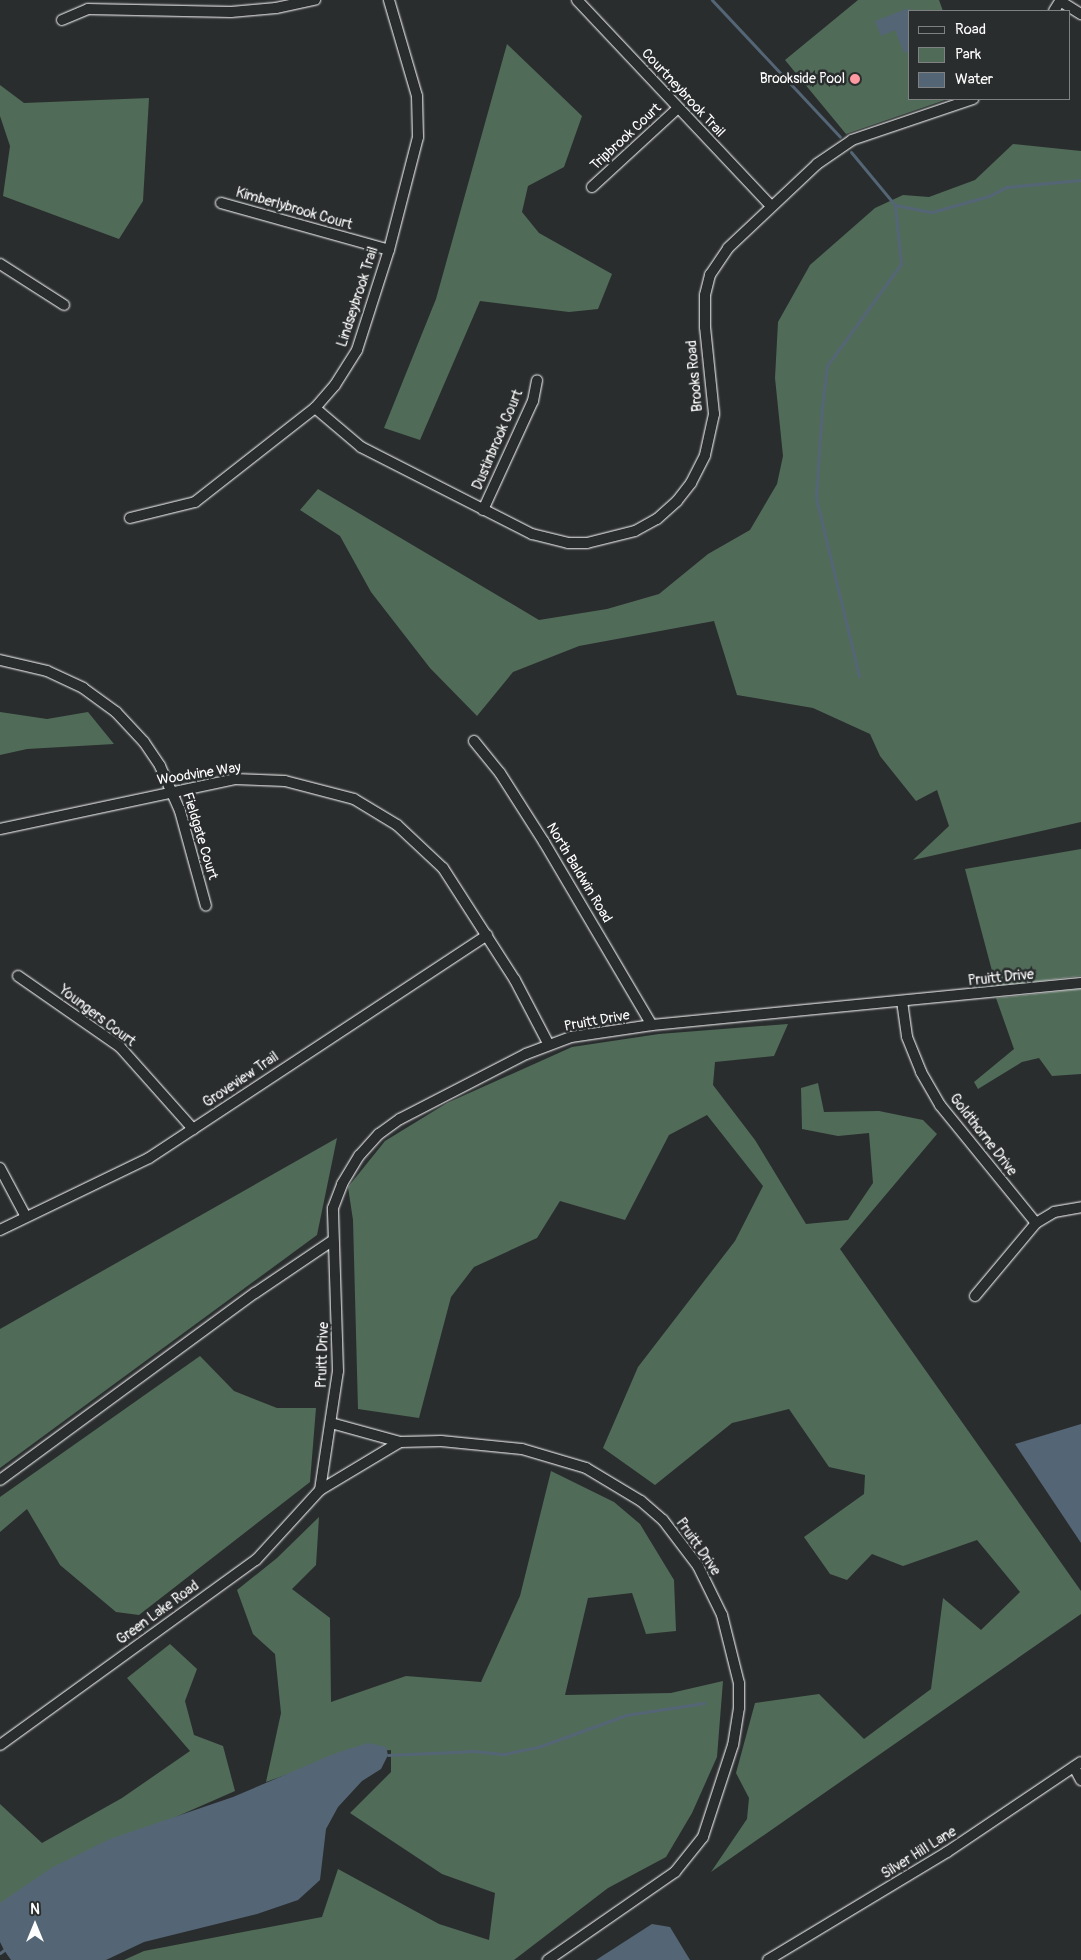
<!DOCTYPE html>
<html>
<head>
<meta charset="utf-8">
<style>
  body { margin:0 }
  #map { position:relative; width:1081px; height:1960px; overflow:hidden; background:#2a2d2e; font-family:Pangolin,sans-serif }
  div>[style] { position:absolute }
  .green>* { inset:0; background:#516b59 }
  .water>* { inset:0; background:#546676 }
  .stream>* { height:3px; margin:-1.5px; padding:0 1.5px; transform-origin:1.5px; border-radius:1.5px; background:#546676 }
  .roads { filter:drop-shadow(0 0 1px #fff) drop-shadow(0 0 1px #fff) }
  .street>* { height:10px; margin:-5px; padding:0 5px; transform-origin:5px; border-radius:5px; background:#2a2d2e }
  .dots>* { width:14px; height:14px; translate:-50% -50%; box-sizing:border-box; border:2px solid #2a2d2e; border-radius:50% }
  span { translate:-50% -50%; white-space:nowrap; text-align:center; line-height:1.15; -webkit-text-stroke:5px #2a2d2e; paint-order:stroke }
  .poi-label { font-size:14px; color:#fff }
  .right { translate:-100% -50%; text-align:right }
  .street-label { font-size:14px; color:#fff }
  .legend { position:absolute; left:908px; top:10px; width:162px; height:90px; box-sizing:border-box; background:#2a2d2e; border:1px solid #7f8182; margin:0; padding:6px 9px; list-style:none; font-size:15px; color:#fff }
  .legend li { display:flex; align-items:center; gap:10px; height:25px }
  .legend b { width:25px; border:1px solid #7f8182 }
  .north { position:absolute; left:10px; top:1900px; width:50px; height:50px; -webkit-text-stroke:4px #2a2d2e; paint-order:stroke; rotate:0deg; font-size:14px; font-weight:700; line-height:20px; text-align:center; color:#fff }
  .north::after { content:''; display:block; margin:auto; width:18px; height:22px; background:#fff; clip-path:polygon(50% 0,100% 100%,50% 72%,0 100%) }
</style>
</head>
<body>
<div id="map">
  <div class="green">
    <div style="clip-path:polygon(858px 0,939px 0,943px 11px,910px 11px,910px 99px,948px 99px,846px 134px,785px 60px)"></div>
    <div style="clip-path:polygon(507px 44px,582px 116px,564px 167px,528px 186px,522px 212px,539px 233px,612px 274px,598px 309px,569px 312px,480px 301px,420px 440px,384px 428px,436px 299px)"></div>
    <div style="clip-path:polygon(0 85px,24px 103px,149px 98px,143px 201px,119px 239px,3px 196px,10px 146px,0 116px)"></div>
    <div style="clip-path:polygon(1013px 144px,1081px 151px,1081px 822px,913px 860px,949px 826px,937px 790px,916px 801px,880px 756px,870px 734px,813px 708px,737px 695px,714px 621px,579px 646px,513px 672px,477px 716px,430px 668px,371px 592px,340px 536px,300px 510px,318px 489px,539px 620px,607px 609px,659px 594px,708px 554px,750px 530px,777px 484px,783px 456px,775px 378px,778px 322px,810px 265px,875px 208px,903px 195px,929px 197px,975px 180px)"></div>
    <div style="clip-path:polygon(0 712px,47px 719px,88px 712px,114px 744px,27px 749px,0 755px)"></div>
    <div style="clip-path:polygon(1081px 849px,1081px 976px,996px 986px,965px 869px)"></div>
    <div style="clip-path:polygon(1081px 989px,1081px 1074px,1052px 1076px,1039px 1058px,1022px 1062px,978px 1089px,974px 1082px,1014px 1049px,996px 998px)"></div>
    <div style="clip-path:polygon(788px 1024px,774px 1056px,715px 1062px,713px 1085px,755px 1140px,806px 1224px,848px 1220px,873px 1183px,869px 1133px,838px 1136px,802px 1129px,801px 1088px,818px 1083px,824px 1112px,879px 1111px,923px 1120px,937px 1134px,840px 1249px,1081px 1591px,1081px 1614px,711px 1872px,747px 1819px,749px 1798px,736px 1773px,755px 1703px,819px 1694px,864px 1739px,931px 1689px,943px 1598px,981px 1630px,1020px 1592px,977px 1540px,903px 1566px,872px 1554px,847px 1580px,830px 1574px,804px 1537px,864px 1494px,865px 1475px,829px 1467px,789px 1409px,732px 1423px,655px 1485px,603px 1448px,638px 1367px,735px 1241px,763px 1186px,707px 1115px,669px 1135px,625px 1220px,560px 1201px,537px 1238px,474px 1267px,451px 1297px,419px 1418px,358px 1409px,353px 1220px,348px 1187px,385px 1141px,447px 1103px,572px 1047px,659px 1034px)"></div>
    <div style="clip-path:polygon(337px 1138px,317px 1235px,0 1468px,0 1329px)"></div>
    <div style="clip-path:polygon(200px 1356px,234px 1391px,277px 1408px,316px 1408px,310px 1482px,139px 1615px,116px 1612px,60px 1565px,27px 1509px,0 1532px,0 1497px)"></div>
    <div style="clip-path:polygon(551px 1471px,614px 1502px,640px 1524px,674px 1580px,676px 1631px,646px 1634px,632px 1593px,588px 1598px,565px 1695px,671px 1693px,723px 1681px,717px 1757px,692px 1813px,666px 1857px,608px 1888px,514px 1960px,124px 1960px,144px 1951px,322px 1917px,338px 1869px,439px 1924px,489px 1940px,495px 1893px,442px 1874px,350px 1813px,391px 1772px,391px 1750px,341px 1755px,266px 1782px,281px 1713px,275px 1654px,253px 1634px,237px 1590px,277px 1558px,319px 1517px,316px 1565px,292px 1589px,330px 1618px,331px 1702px,406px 1676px,481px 1682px,520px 1596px)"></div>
    <div style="clip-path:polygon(170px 1644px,197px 1669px,185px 1701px,194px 1735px,223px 1746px,235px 1791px,155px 1826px,0 1917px,0 1804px,42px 1843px,122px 1798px,190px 1751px,127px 1678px)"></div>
  </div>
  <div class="water">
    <div style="clip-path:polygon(909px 8px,910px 51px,904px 53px,895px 30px,881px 36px,875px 21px)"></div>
    <div style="clip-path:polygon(1081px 1424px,1081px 1543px,1015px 1444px)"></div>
    <div style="clip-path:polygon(368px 1743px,386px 1747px,388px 1755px,381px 1769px,362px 1781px,338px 1807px,326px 1829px,320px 1880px,298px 1900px,257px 1914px,144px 1942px,106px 1960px,11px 1960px,4px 1950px,0 1942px,0 1903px,51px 1868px,110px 1839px,233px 1797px,336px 1753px)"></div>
    <div style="clip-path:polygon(652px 1924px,670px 1927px,690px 1960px,596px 1960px)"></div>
  </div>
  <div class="stream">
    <div style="left:712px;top:0;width:187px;rotate:46.9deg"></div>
    <div style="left:851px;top:152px;width:69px;rotate:50.3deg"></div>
    <div style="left:895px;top:205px;width:59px;rotate:84.2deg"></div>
    <div style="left:901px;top:264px;width:126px;rotate:126deg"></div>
    <div style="left:827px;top:366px;width:41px;rotate:97deg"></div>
    <div style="left:822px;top:407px;width:91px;rotate:93.8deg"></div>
    <div style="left:816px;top:498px;width:183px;rotate:76.4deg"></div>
    <div style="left:895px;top:205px;width:38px;rotate:11deg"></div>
    <div style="left:932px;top:212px;width:59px;rotate:-15.7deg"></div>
    <div style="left:989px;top:196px;width:19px;rotate:-28deg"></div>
    <div style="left:1006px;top:187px;width:75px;rotate:-5.3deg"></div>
    <div style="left:388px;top:1755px;width:86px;rotate:-2.7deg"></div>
    <div style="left:474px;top:1751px;width:30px;rotate:6deg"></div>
    <div style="left:504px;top:1754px;width:38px;rotate:-12deg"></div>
    <div style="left:541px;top:1746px;width:90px;rotate:-20deg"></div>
    <div style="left:626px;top:1715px;width:79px;rotate:-8.7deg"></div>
    <div style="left:0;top:1953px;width:5px;rotate:-37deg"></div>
  </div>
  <div class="roads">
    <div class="street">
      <div style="left:577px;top:0;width:282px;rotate:46.7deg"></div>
      <div style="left:1060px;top:1px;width:25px;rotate:32deg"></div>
      <div style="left:1054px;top:11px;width:13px;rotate:-58deg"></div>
      <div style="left:62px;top:20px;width:28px;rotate:-23deg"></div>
      <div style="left:88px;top:9px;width:143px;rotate:1.2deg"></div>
      <div style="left:231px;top:12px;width:45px;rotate:-5.1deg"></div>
      <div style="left:276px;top:8px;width:40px;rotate:-12deg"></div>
      <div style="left:592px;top:187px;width:117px;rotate:-42.6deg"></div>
      <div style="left:221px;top:203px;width:174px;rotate:15.6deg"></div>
      <div style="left:0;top:264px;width:76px;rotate:32.6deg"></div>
      <div style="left:315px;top:408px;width:60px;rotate:40.3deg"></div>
      <div style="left:361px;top:447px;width:192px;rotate:27deg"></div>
      <div style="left:532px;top:534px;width:37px;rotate:14deg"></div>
      <div style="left:568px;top:543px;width:19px"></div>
      <div style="left:587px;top:543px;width:49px;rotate:-14deg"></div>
      <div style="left:635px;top:531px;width:25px;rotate:-29deg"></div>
      <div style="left:657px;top:519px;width:27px;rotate:-42deg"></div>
      <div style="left:677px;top:501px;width:23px;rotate:-52deg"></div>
      <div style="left:691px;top:483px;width:31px;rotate:-63deg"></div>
      <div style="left:705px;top:455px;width:42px;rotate:-77.6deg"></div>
      <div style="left:714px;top:414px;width:87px;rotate:-95.9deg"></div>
      <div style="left:705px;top:327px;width:32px;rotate:-90deg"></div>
      <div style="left:705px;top:295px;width:21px;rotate:-76deg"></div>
      <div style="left:710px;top:275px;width:32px;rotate:-56deg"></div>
      <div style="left:728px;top:248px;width:122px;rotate:-43.3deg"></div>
      <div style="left:817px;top:164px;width:42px;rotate:-34.4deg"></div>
      <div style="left:852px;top:140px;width:128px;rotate:-18.7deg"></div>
      <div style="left:483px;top:510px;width:120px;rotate:-65.4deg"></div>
      <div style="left:533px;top:401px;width:21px;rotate:-79deg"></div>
      <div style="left:130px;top:518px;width:67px;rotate:-13.8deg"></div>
      <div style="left:195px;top:502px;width:152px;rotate:-38.1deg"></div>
      <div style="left:315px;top:408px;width:30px;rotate:-49deg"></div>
      <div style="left:335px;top:385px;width:41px;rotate:-57.8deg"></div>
      <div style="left:357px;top:350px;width:105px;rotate:-72.3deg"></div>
      <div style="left:389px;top:250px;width:117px;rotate:-75.6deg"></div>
      <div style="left:418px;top:137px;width:41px;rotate:-91.4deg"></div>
      <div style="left:417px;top:96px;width:100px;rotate:-106.3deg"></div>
      <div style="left:0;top:660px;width:48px;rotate:13.2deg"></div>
      <div style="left:47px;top:671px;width:40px;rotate:25deg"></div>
      <div style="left:83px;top:688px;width:41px;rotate:36deg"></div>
      <div style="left:116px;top:712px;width:41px;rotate:47deg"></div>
      <div style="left:144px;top:742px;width:29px;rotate:56deg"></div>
      <div style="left:160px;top:766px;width:49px;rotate:66deg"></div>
      <div style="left:180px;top:811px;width:98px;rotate:74.7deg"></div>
      <div style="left:474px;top:741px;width:41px;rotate:50.9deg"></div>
      <div style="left:500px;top:773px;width:82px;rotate:57.5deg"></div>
      <div style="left:544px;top:842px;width:212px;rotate:59.5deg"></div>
      <div style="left:0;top:829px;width:240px;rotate:-12deg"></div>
      <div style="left:235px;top:779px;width:50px;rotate:2.3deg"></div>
      <div style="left:285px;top:781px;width:71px;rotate:14.6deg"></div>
      <div style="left:354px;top:799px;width:50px;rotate:31.2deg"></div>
      <div style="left:397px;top:825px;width:63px;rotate:43.1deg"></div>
      <div style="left:443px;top:868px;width:133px;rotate:57.3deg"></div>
      <div style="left:515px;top:980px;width:73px;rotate:62.4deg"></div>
      <div style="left:18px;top:976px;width:124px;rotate:34.8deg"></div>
      <div style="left:120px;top:1047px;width:110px;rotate:48.3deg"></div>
      <div style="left:902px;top:1001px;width:36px;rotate:82deg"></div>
      <div style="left:907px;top:1037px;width:38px;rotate:68deg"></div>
      <div style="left:921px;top:1072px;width:38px;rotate:60deg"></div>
      <div style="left:940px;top:1105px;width:152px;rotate:50.9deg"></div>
      <div style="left:0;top:1168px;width:55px;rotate:62deg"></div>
      <div style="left:0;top:1230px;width:165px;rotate:-25.8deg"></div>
      <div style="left:149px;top:1158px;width:405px;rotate:-33.4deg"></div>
      <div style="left:975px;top:1296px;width:95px;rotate:-50.1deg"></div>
      <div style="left:1036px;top:1223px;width:21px;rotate:-31deg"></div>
      <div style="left:1054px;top:1212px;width:27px;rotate:-10deg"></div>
      <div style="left:331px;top:1423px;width:72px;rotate:15.4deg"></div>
      <div style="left:400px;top:1442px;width:41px;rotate:-1.4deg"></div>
      <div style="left:441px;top:1441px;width:81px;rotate:5.6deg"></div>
      <div style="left:522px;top:1449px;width:67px;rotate:16.5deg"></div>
      <div style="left:586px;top:1468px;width:64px;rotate:31deg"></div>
      <div style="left:641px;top:1501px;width:29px;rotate:41deg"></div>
      <div style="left:663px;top:1520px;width:58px;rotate:52.7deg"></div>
      <div style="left:698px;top:1566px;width:55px;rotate:63.9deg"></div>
      <div style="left:722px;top:1615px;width:70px;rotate:76deg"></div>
      <div style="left:739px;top:1683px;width:25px;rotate:90deg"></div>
      <div style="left:739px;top:1708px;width:37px;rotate:99deg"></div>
      <div style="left:733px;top:1745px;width:97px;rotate:108.1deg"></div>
      <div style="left:703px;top:1837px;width:45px;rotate:128.7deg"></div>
      <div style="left:675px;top:1872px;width:155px;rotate:145.3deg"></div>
      <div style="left:0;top:1480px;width:316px;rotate:-36.3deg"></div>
      <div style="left:255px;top:1293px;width:93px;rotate:-34deg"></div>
      <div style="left:320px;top:1490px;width:120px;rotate:-81.4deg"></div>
      <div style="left:338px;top:1371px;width:163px;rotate:-91.8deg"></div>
      <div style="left:333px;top:1208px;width:26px;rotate:-69deg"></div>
      <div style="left:342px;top:1184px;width:33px;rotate:-59deg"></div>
      <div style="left:359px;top:1156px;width:30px;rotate:-48deg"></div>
      <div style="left:379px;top:1134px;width:26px;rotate:-36deg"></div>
      <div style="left:400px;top:1119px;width:142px;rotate:-27.3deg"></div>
      <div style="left:526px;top:1054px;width:48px;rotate:-20.7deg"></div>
      <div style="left:571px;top:1037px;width:82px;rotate:-8.4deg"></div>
      <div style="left:652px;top:1025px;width:431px;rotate:-5.6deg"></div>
      <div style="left:0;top:1745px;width:316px;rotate:-35.9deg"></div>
      <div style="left:256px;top:1560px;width:95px;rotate:-47.6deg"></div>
      <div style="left:320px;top:1490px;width:93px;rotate:-31deg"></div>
      <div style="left:1074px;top:1767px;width:15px;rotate:62deg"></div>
      <div style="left:768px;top:1960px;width:209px;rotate:-31.1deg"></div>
      <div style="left:947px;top:1852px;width:161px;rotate:-33.9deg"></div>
    </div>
  </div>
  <div class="dots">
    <div style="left:855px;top:79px;background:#ff9aa2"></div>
  </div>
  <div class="poi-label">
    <span class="right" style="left:845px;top:79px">Brookside Pool</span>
  </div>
  <div class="street-label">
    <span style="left:683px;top:93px;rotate:47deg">Courtneybrook Trail</span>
    <span style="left:626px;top:137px;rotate:-43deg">Tripbrook Court</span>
    <span style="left:294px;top:209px;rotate:16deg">Kimberlybrook Court</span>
    <span style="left:358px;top:297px;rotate:-72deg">Lindseybrook Trail</span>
    <span style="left:695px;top:376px;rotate:-95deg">Brooks Road</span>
    <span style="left:498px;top:440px;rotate:-67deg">Dustinbrook Court</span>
    <span style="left:199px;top:774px;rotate:-9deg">Woodvine Way</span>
    <span style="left:200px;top:836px;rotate:73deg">Fieldgate Court</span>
    <span style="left:579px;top:873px;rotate:59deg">North Baldwin Road</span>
    <span style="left:1001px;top:978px;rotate:-6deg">Pruitt Drive</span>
    <span style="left:97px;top:1016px;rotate:37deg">Youngers Court</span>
    <span style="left:597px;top:1021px;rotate:-10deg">Pruitt Drive</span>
    <span style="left:241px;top:1080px;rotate:-34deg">Groveview Trail</span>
    <span style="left:983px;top:1135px;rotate:52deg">Goldthorne Drive</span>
    <span style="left:323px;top:1355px;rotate:-88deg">Pruitt Drive</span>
    <span style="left:698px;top:1547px;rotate:55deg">Pruitt Drive</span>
    <span style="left:158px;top:1613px;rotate:-36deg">Green Lake Road</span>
    <span style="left:919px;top:1853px;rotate:-32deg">Silver Hill Lane</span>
  </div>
  <ul class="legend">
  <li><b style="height:6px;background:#2a2d2e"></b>Road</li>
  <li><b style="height:14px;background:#516b59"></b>Park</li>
  <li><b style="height:14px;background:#546676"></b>Water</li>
  </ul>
  <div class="north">N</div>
</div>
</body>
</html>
